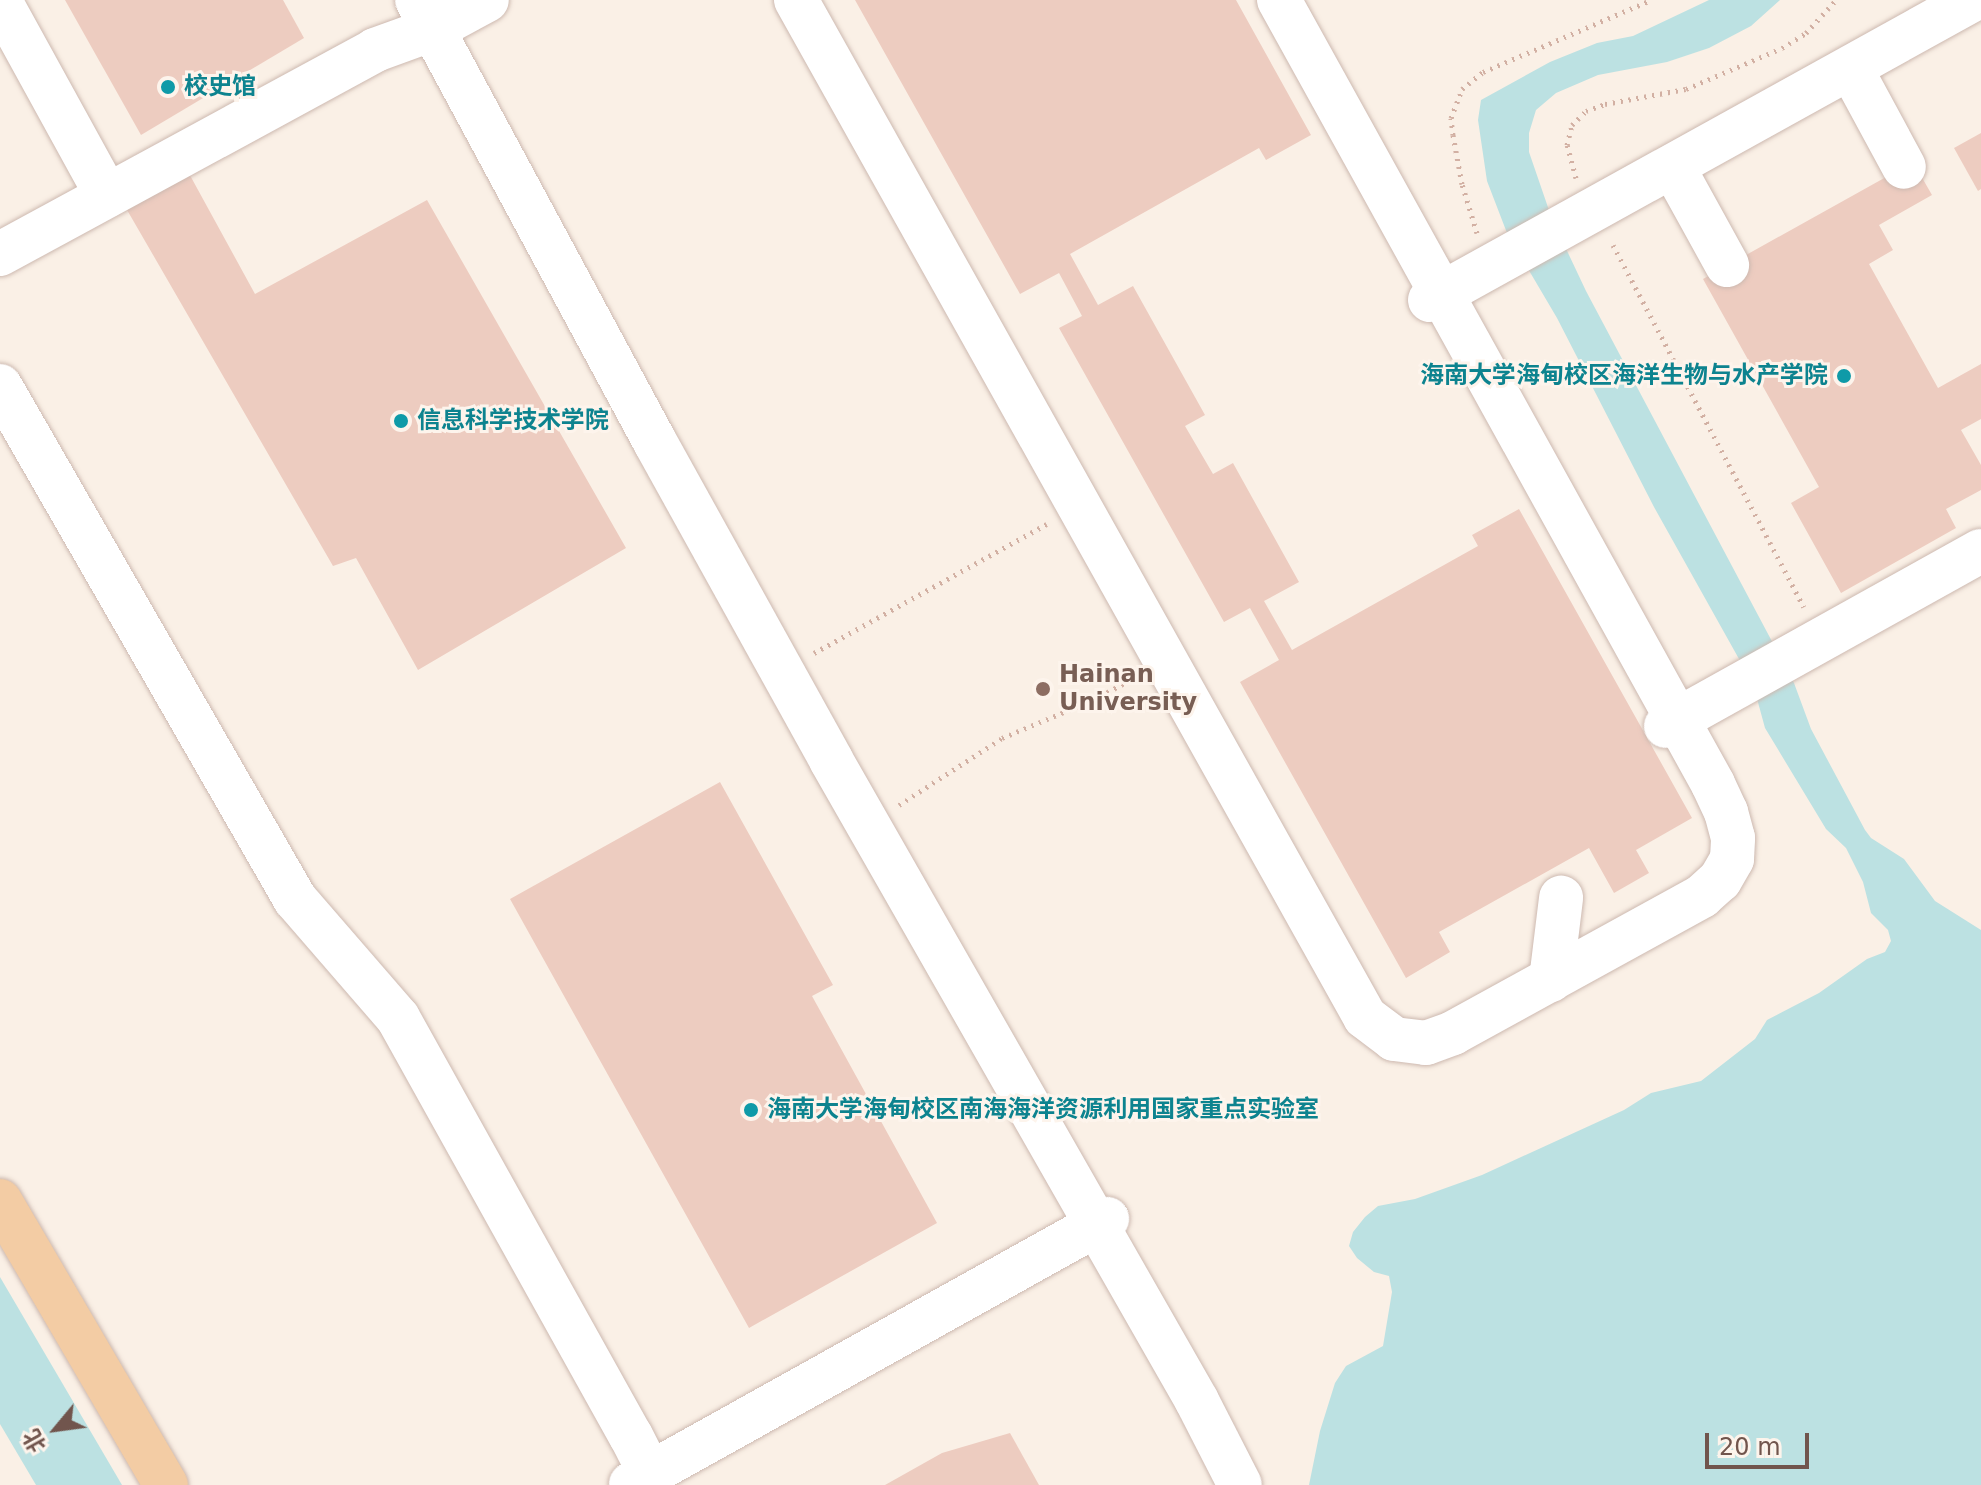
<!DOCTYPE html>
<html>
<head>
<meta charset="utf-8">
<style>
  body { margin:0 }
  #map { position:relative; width:1981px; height:1485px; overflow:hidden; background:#faf0e6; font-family:"DejaVu Sans","Noto Sans SC",sans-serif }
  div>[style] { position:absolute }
  .water>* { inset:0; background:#bce1e2 }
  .building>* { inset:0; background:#edccc0 }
  .path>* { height:5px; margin-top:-2.5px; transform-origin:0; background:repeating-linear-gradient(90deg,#d2b0a3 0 2px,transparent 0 8px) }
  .roads { filter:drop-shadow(0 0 2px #cdb9b0) drop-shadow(0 0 2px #cdb9b0) }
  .minor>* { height:44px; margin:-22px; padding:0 22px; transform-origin:22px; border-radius:22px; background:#fff }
  .major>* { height:44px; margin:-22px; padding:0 22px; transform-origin:22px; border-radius:22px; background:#f3cca4 }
  .dots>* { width:22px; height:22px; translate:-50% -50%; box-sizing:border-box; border:4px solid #fdf4ec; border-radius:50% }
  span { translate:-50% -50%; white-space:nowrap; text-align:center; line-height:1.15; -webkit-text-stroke:6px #fdf4ec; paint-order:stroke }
  .culture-label { font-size:24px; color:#0d838f; font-weight:700 }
  .left { translate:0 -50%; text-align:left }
  .right { translate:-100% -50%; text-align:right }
  .education-label { font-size:24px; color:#785e54; font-weight:700 }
  .north { position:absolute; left:16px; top:1389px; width:80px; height:80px; -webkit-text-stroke:6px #fdf4ec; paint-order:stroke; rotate:241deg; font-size:22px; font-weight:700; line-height:32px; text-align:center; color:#71554d }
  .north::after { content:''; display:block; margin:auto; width:28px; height:36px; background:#71554d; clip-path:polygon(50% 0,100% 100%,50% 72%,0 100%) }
  .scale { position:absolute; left:1705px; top:1433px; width:104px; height:36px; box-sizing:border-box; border:4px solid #71554d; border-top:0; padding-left:10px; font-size:24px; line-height:28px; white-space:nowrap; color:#71554d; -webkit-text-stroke:6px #fdf4ec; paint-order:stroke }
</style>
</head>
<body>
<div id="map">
  <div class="water">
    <div style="clip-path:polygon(1709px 0,1780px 0,1751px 26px,1709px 48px,1667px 62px,1598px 75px,1556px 93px,1536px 110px,1529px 133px,1529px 152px,1552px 219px,1586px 291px,1794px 683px,1811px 729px,1865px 830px,1871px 838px,1904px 859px,1935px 901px,1981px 930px,1981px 1485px,1309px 1485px,1320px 1431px,1335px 1383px,1346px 1366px,1383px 1346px,1392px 1292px,1389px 1276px,1374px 1272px,1357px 1258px,1349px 1246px,1353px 1232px,1365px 1217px,1378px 1206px,1415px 1199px,1482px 1175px,1624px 1110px,1651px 1093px,1701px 1081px,1755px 1039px,1767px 1020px,1819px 993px,1867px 959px,1885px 952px,1891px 941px,1888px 930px,1871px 913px,1863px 882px,1846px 848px,1826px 829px,1765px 728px,1753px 684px,1654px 507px,1557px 318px,1507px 233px,1487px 181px,1478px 120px,1481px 100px,1550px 62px,1597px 43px,1633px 36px)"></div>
    <div style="clip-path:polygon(0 1277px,122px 1485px,36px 1485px,0 1424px)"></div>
  </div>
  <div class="building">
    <div style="clip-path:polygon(65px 0,283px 0,304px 38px,141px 135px)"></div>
    <div style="clip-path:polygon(855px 0,1236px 0,1311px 135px,1266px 160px,1259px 148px,1070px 254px,1098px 305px,1133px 286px,1205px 415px,1185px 426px,1213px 474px,1233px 463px,1299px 582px,1264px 601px,1292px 650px,1478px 546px,1472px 535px,1519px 509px,1692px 818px,1636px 850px,1649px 873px,1614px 893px,1589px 848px,1439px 932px,1450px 952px,1406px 978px,1240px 682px,1279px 660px,1250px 608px,1224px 622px,1059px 328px,1082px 316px,1059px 273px,1020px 294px)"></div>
    <div style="clip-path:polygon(1981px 133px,1981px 189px,1978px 191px,1954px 148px)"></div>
    <div style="clip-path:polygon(1913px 162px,1932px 195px,1879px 225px,1893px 250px,1869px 264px,1938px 388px,1981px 364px,1981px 419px,1961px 430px,1981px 465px,1981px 490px,1946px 509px,1956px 528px,1841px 593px,1791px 503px,1819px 487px,1703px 279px)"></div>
    <div style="clip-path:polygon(186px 168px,255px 294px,427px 200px,626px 548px,418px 670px,356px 558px,333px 566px,123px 203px)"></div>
    <div style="clip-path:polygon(720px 782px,833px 985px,812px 996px,937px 1223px,749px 1328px,510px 899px)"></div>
    <div style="clip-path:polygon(1010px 1433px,1039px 1485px,885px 1485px,942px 1453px)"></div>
  </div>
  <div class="path">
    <div style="left:1576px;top:178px;width:34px;rotate:-105deg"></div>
    <div style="left:1567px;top:145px;width:21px;rotate:-76deg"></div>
    <div style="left:1572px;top:125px;width:20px;rotate:-45deg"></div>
    <div style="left:1586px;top:111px;width:20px;rotate:-20deg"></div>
    <div style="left:1605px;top:104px;width:82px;rotate:-10.5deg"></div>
    <div style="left:1686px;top:89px;width:104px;rotate:-23.1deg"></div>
    <div style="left:1782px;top:48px;width:28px;rotate:-32deg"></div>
    <div style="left:1806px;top:33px;width:45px;rotate:-47.7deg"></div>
    <div style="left:1477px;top:233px;width:51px;rotate:-107deg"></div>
    <div style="left:1462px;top:184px;width:50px;rotate:-100.4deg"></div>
    <div style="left:1453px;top:135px;width:17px;rotate:-97deg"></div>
    <div style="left:1451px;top:118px;width:31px;rotate:-69deg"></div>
    <div style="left:1462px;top:89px;width:27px;rotate:-39deg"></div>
    <div style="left:1483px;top:72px;width:183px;rotate:-23.2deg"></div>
    <div style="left:1613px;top:245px;width:409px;rotate:62.2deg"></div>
    <div style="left:814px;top:653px;width:266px;rotate:-29deg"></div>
    <div style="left:899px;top:805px;width:123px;rotate:-33deg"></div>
    <div style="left:1002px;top:738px;width:99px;rotate:-22.7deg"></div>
    <div style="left:1093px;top:700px;width:44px;rotate:-28.3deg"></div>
  </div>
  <div class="roads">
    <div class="minor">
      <div style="left:417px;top:0;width:502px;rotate:61.7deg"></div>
      <div style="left:655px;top:442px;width:363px;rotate:61deg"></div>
      <div style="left:831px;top:760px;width:738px;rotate:60.27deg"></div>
      <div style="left:1197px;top:1401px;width:94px;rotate:62.9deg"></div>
      <div style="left:796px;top:0;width:1165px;rotate:60.77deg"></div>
      <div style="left:1365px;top:1017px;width:36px;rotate:37deg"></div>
      <div style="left:1394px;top:1039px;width:32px;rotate:7deg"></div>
      <div style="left:1426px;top:1043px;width:29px;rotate:-20deg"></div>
      <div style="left:1453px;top:1033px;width:284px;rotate:-28.8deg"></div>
      <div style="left:1702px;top:896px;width:24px;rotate:-42deg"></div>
      <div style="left:1720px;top:880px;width:24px;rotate:-60deg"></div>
      <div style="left:1732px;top:859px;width:21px;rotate:-87deg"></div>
      <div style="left:1733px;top:838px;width:27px;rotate:-105deg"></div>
      <div style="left:1726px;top:812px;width:31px;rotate:-115deg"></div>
      <div style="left:1713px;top:784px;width:896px;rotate:-118.97deg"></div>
      <div style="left:0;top:1px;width:222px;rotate:61.2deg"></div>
      <div style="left:1851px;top:69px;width:111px;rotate:61.6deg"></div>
      <div style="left:1673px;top:167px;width:112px;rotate:61.1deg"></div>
      <div style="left:0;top:254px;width:427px;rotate:-28.5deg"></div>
      <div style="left:375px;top:50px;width:62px;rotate:-19.9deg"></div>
      <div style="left:433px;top:29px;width:61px;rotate:-28.2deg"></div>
      <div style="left:1430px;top:300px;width:619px;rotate:-28.96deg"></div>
      <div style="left:0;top:386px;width:592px;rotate:60.1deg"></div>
      <div style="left:295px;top:899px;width:157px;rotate:49.1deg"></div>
      <div style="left:398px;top:1018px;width:479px;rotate:60.9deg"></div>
      <div style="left:631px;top:1436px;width:33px;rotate:63deg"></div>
      <div style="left:646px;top:1465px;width:21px;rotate:76deg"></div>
      <div style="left:1666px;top:726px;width:360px;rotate:-29.1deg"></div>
      <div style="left:1551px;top:980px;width:83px;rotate:-83deg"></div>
      <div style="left:631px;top:1484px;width:545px;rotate:-29.11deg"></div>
    </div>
    <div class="major">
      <div style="left:0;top:1201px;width:329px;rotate:59.7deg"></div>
    </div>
  </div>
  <div class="dots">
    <div style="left:168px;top:87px;background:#0f9aa8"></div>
    <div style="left:1844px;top:376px;background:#0f9aa8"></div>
    <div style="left:401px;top:421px;background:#0f9aa8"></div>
    <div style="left:1043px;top:689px;background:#8d6e63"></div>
    <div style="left:751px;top:1110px;background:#0f9aa8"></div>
  </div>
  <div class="culture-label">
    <span class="left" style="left:184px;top:87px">校史馆</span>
    <span class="right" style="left:1828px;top:376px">海南大学海甸校区海洋生物与水产学院</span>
    <span class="left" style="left:417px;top:421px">信息科学技术学院</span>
    <span class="left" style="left:767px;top:1110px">海南大学海甸校区南海海洋资源利用国家重点实验室</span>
  </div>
  <div class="education-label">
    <span class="left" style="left:1059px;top:689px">Hainan<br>University</span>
  </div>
  <div class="north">北</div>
  <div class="scale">20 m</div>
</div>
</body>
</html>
